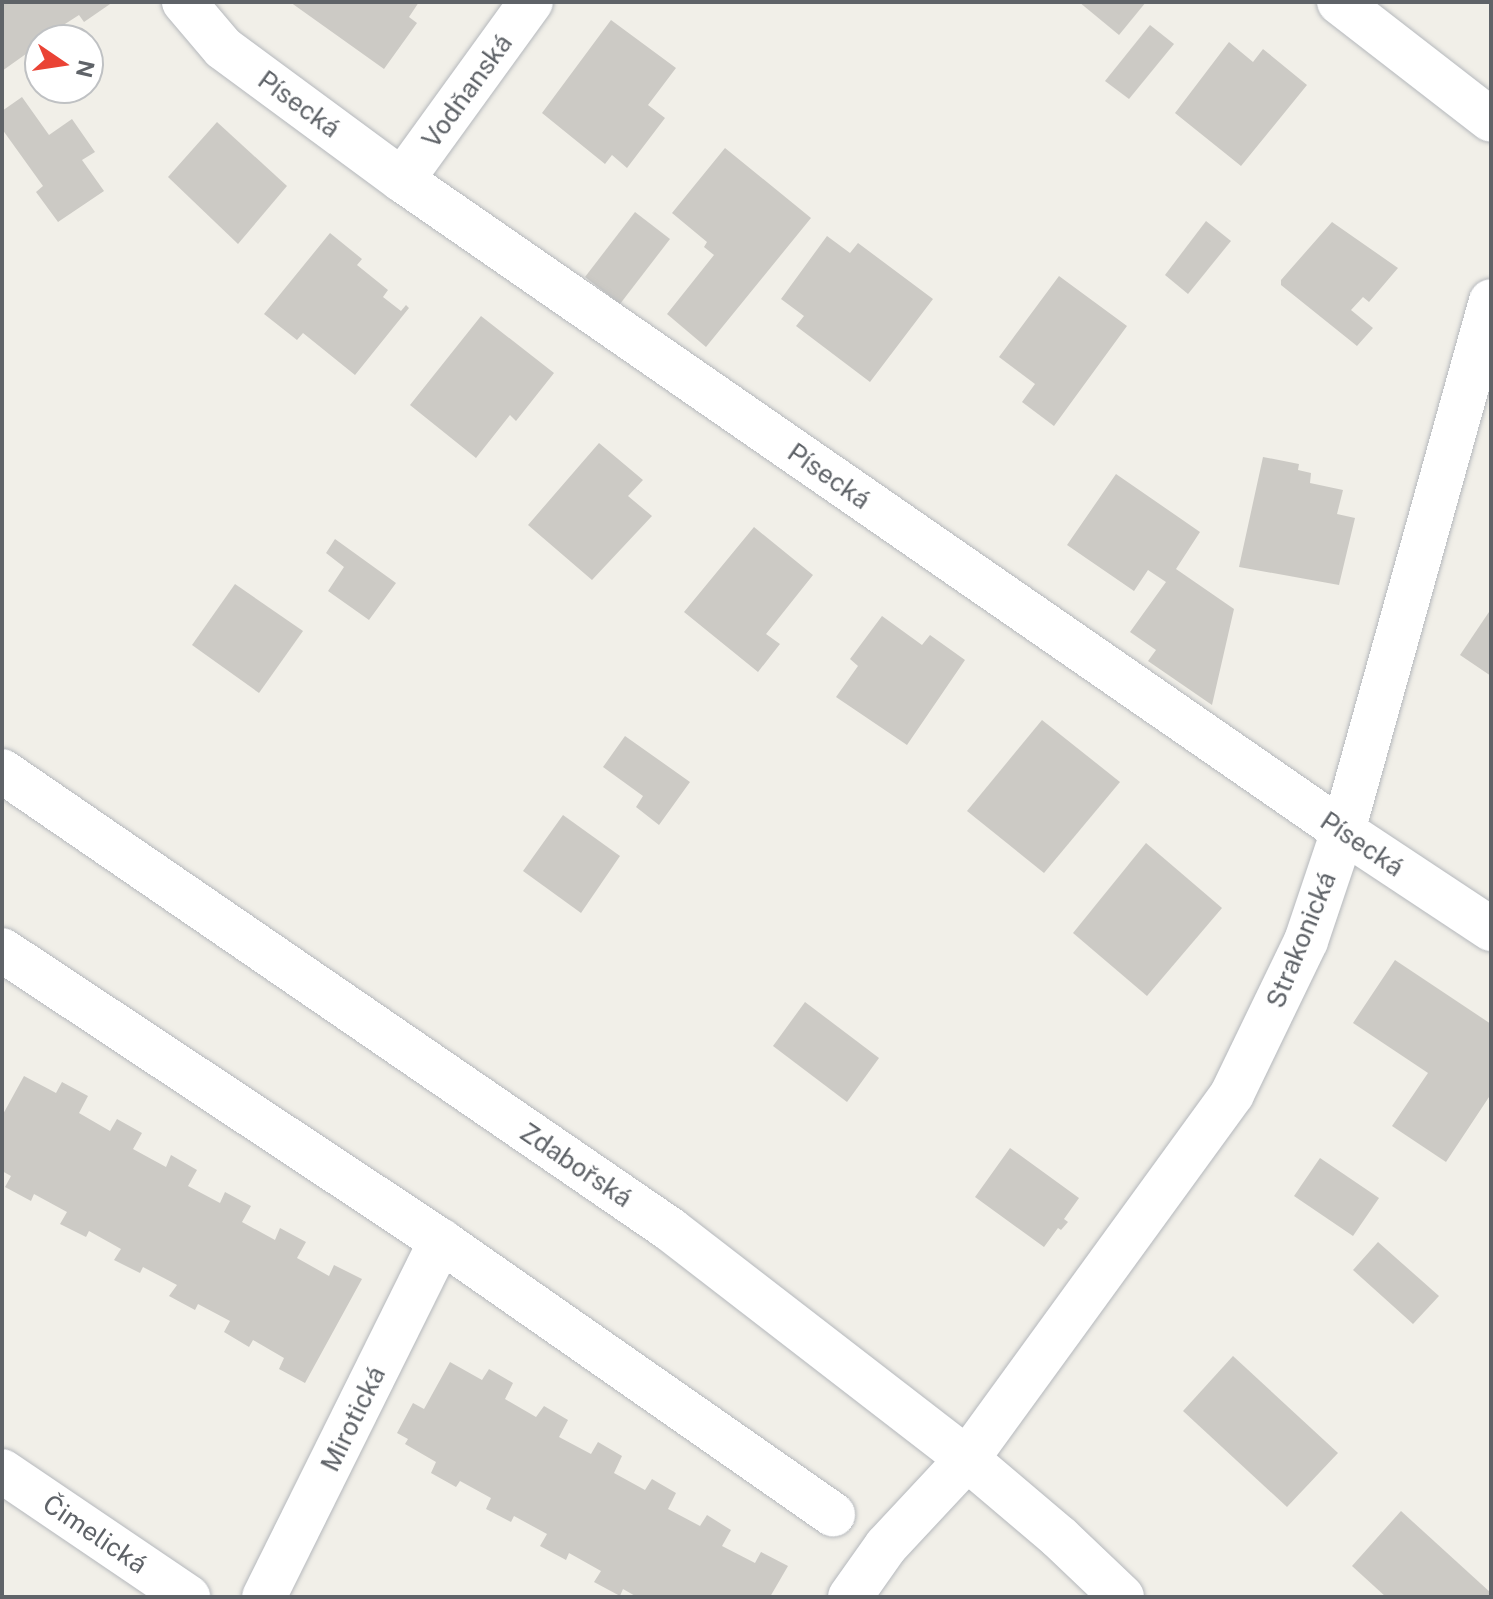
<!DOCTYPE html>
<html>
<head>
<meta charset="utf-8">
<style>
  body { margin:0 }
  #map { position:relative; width:1493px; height:1599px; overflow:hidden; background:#f1efe8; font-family:"Public Sans",sans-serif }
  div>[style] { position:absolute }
  .building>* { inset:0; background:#cccac5 }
  .roads { filter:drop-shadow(0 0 2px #b5b8bc) drop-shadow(0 0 2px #b5b8bc) }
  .street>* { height:44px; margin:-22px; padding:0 22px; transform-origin:22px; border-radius:22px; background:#fff }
  .secondary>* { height:44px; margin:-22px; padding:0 22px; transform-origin:22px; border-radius:22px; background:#fff }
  span { translate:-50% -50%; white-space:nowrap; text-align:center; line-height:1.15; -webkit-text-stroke:8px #fff; paint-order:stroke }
  .street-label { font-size:26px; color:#5f6368 }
  .frame { position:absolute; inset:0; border:4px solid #5f6368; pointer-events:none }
  .north { position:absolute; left:24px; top:24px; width:80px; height:80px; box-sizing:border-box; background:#fff; border:2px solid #bfc1c3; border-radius:50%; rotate:103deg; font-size:22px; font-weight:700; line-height:32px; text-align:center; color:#5f6368 }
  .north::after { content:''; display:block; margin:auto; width:28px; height:36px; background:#ea4335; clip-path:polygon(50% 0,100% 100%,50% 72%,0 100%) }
</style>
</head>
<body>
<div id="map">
  <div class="building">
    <div style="clip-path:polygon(2px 2px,113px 2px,84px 22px,79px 15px,40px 40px,40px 44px,2px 71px)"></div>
    <div style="clip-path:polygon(290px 2px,419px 2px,409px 17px,417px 23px,384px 69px)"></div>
    <div style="clip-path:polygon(1079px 2px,1146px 2px,1119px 35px)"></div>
    <div style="clip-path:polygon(611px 20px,676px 68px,648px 105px,665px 118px,627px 168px,612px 155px,605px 164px,542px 113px)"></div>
    <div style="clip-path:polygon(1150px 25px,1174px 44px,1129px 99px,1105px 81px)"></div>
    <div style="clip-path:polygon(1229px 42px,1253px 62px,1263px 49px,1307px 85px,1241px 166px,1175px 113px)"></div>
    <div style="clip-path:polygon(22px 97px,49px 135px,72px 119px,95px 152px,82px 160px,104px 191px,58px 222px,36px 192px,43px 186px,2px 129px,2px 111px)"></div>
    <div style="clip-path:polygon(217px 122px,287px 186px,238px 244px,168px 177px)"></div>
    <div style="clip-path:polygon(725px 148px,811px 218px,706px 347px,667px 314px,714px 255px,704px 247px,707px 242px,672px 213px)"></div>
    <div style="clip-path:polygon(635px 212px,670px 239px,620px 304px,585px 277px)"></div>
    <div style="clip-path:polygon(1206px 221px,1231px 241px,1188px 294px,1165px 275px)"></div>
    <div style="clip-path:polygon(1332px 222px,1398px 268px,1369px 302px,1363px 297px,1351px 310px,1373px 328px,1357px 346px,1281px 285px,1281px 280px)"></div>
    <div style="clip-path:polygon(330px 233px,362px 259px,357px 265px,388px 290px,383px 297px,401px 311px,406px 305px,409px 308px,355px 375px,303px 333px,297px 340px,264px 314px)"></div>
    <div style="clip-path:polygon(827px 236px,850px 253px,858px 243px,933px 299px,870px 382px,796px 326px,804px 316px,781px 299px)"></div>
    <div style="clip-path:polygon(1059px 276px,1127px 326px,1054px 426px,1022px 402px,1035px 384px,999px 357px)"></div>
    <div style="clip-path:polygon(481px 316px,554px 373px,516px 421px,510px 415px,476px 458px,410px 405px)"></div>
    <div style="clip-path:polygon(599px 443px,643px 480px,628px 496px,652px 516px,592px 580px,528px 525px)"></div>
    <div style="clip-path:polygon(1263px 457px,1299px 464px,1298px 470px,1311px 473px,1310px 483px,1343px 490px,1337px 514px,1355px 518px,1339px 585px,1239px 567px)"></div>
    <div style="clip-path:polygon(1116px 474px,1200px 532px,1176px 569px,1234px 609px,1212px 705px,1148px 661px,1156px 650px,1130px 632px,1166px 582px,1148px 570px,1134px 591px,1067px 545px)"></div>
    <div style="clip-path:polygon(754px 527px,813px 575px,766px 634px,780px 644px,758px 672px,684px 612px)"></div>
    <div style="clip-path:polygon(335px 539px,396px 583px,369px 620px,328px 591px,344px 567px,326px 553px)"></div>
    <div style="clip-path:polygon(235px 584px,303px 631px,259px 693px,192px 645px)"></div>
    <div style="clip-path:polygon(1491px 609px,1491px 676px,1460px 655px)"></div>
    <div style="clip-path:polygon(882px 616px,922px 645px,930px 635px,965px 660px,907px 745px,836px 697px,858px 666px,850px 659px)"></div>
    <div style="clip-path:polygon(1042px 720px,1120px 782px,1044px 873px,967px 811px)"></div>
    <div style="clip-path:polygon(625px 736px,690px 782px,659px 825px,636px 807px,643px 796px,603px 767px)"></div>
    <div style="clip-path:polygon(563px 815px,620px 856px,581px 913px,523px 871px)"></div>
    <div style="clip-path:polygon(1146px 843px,1222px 908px,1147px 996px,1073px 933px)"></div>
    <div style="clip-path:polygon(1395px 960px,1491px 1024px,1491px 1094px,1446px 1162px,1392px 1126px,1428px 1073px,1353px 1023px)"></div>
    <div style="clip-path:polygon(805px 1002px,879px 1058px,847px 1102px,773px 1046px)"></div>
    <div style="clip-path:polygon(24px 1076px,56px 1093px,62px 1082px,88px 1096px,79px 1113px,110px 1131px,117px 1119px,142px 1133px,133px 1149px,166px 1167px,171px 1155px,197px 1170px,188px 1186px,220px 1203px,225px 1192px,251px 1206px,242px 1222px,275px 1240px,280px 1228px,306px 1242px,297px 1258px,329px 1276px,334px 1265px,362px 1279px,305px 1383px,279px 1369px,284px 1358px,253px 1340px,249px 1347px,224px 1332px,230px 1321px,198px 1304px,195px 1310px,169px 1296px,177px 1285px,143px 1267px,140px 1273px,114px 1260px,121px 1249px,89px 1231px,86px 1237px,60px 1224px,67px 1212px,34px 1194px,31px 1201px,5px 1187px,11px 1176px,2px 1171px,2px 1116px)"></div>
    <div style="clip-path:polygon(1010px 1148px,1079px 1198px,1064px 1219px,1068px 1222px,1061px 1230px,1058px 1228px,1044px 1247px,975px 1197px)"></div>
    <div style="clip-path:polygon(1320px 1158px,1379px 1198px,1353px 1236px,1294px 1196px)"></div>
    <div style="clip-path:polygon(1378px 1242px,1439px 1296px,1413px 1324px,1353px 1270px)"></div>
    <div style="clip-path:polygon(1233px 1356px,1338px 1453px,1287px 1507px,1183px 1411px)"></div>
    <div style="clip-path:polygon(450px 1362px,482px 1380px,489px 1369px,513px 1383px,505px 1399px,536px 1417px,544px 1406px,568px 1420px,559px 1437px,591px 1454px,598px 1442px,622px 1456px,614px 1473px,645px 1490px,652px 1479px,676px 1493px,668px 1509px,700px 1526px,707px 1515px,731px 1530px,722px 1546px,755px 1563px,761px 1552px,788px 1566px,770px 1597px,637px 1597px,623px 1589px,620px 1596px,594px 1582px,601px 1571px,569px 1553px,566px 1560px,540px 1546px,547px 1534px,514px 1516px,511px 1522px,486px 1509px,491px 1498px,460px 1481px,456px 1487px,431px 1473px,436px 1462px,405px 1444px,408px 1439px,397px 1433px,413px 1403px,424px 1409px)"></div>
    <div style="clip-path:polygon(1401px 1511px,1491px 1593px,1491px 1597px,1386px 1597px,1352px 1566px)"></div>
  </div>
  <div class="roads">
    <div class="street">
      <div style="left:184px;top:2px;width:60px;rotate:49.7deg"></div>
      <div style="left:223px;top:48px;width:222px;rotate:36.4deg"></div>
      <div style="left:402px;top:180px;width:1144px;rotate:34.68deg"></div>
      <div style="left:1343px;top:831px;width:178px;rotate:33.5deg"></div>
      <div style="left:1339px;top:2px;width:192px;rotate:37.8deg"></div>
      <div style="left:402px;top:180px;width:220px;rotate:-54.1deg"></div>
      <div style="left:2px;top:950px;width:527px;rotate:33.54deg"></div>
      <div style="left:441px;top:1241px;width:478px;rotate:34.9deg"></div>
      <div style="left:2px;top:1471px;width:225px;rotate:34.1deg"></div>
      <div style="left:264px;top:1597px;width:398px;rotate:-63.6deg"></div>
      <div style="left:850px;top:1597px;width:62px;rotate:-54.8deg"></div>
      <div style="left:886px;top:1546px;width:119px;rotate:-47deg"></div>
      <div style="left:967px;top:1459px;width:451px;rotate:-54deg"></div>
      <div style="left:1232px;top:1094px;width:170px;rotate:-64.2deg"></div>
      <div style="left:1306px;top:941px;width:116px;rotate:-71.4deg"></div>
      <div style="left:1343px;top:831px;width:550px;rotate:-74.4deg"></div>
    </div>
    <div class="secondary">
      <div style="left:2px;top:771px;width:811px;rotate:34.45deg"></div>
      <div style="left:671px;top:1230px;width:374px;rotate:37.7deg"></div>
      <div style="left:967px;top:1459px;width:121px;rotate:40.3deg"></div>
      <div style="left:1059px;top:1537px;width:87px;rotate:43.6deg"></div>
    </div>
  </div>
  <div class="street-label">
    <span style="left:467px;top:91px;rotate:-54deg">Vodňanská</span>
    <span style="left:299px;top:104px;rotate:36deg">Písecká</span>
    <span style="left:829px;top:476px;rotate:35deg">Písecká</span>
    <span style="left:1362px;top:844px;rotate:34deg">Písecká</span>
    <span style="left:1301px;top:940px;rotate:-68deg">Strakonická</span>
    <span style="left:576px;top:1165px;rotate:34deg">Zdabořská</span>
    <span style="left:353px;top:1419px;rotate:-64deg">Mirotická</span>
    <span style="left:95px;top:1534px;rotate:34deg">Čimelická</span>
  </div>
  <div class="frame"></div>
  <div class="north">N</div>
</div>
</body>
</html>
